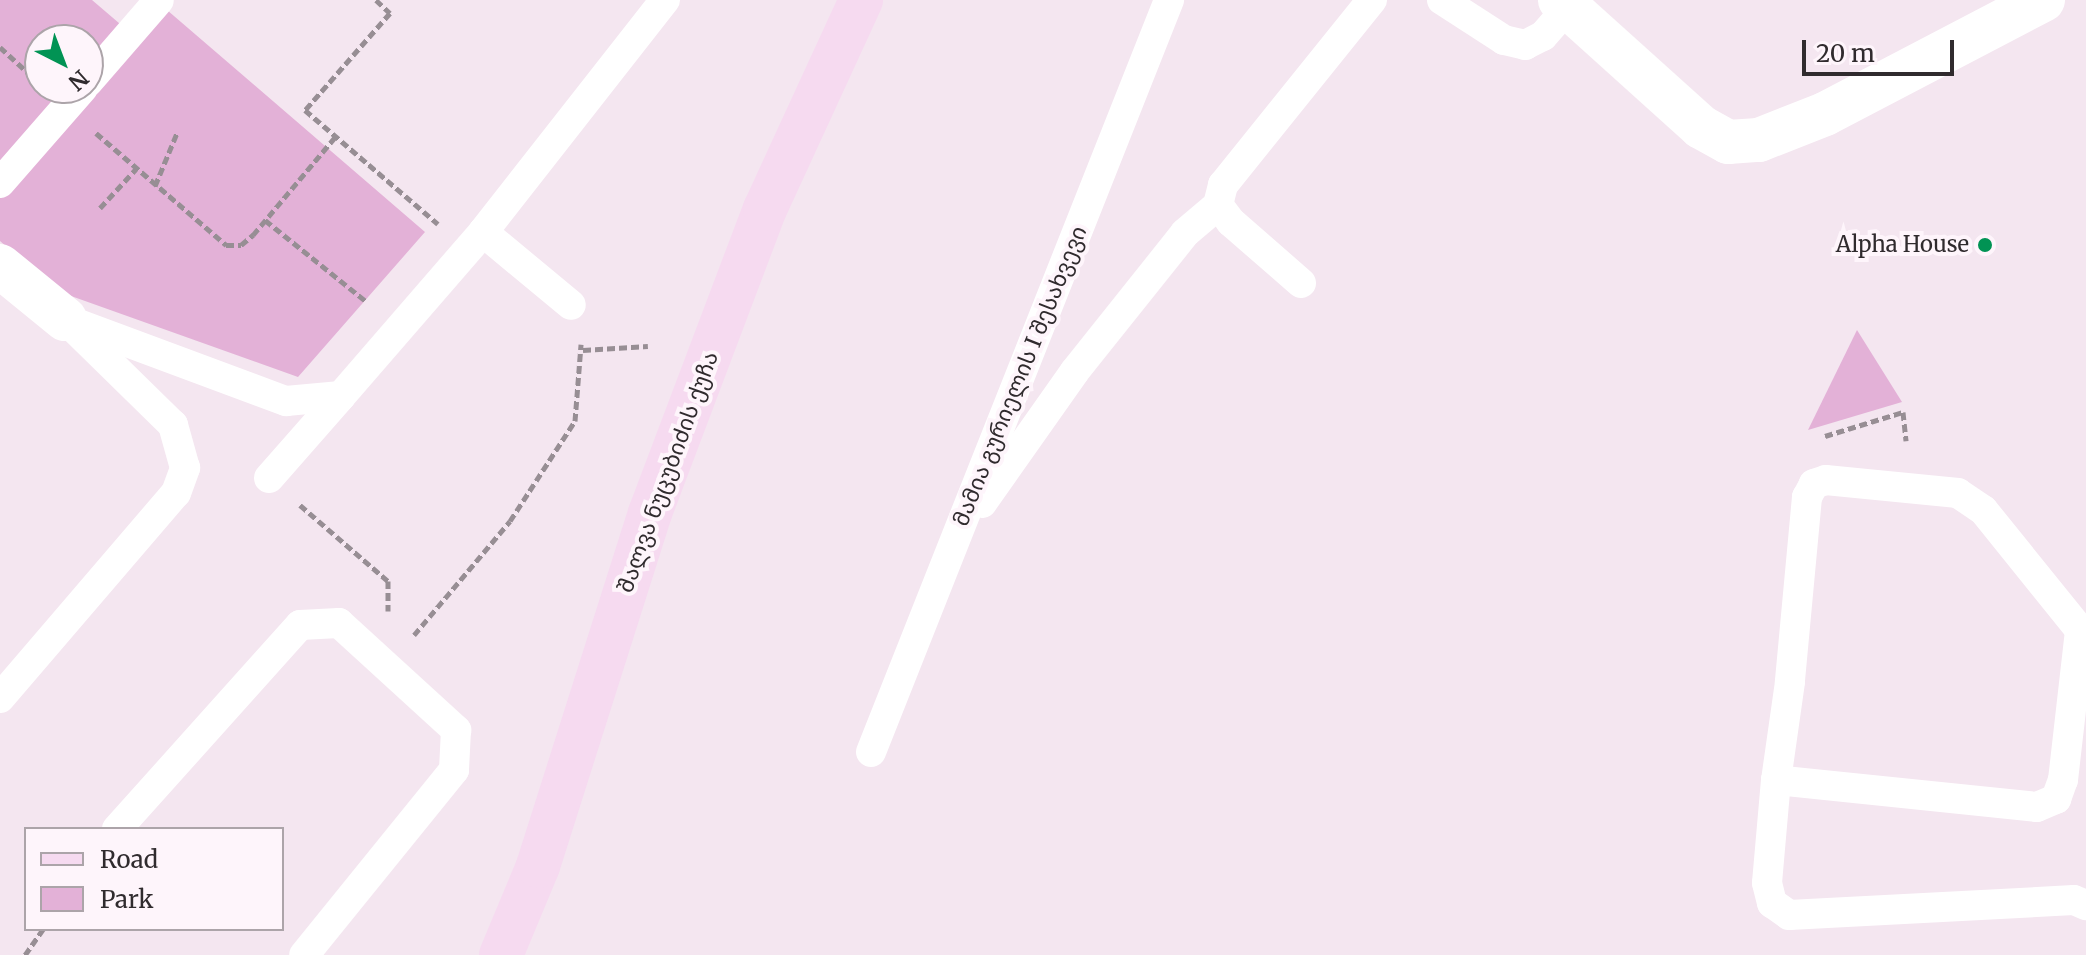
<!DOCTYPE html>
<html>
<head>
<meta charset="utf-8">
<style>
  body { margin:0 }
  #map { position:relative; width:2086px; height:955px; overflow:hidden; background:#f4e6f0; font-family:Merriweather,"Noto Sans Georgian",serif }
  div>[style] { position:absolute }
  .green>* { inset:0; background:#e3b1d7 }
  .path>* { height:5px; margin-top:-2.5px; transform-origin:0; background:repeating-linear-gradient(90deg,#978e94 0 8px,transparent 0 12px) }
  .service>* { height:30px; margin:-15px; padding:0 15px; transform-origin:15px; border-radius:15px; background:#fff }
  .minor>* { height:44px; margin:-22px; padding:0 22px; transform-origin:22px; border-radius:22px; background:#fff }
  .secondary>* { height:44px; margin:-22px; padding:0 22px; transform-origin:22px; border-radius:22px; background:#f6daf0 }
  .dots>* { width:22px; height:22px; translate:-50% -50%; box-sizing:border-box; border:4px solid #fef5fb; border-radius:50% }
  span { translate:-50% -50%; white-space:nowrap; text-align:center; line-height:1.15; -webkit-text-stroke:8px #fef5fb; paint-order:stroke }
  .poi-label { font-size:22px; color:#302b2e }
  .right { translate:-100% -50%; text-align:right }
  .street-label { font-size:22px; color:#302b2e }
  .legend { position:absolute; left:24px; top:827px; width:260px; height:104px; box-sizing:border-box; background:#fef5fb; border:2px solid #aca4a9; margin:0; padding:10px 14px; list-style:none; font-size:24px; color:#302b2e }
  .legend li { display:flex; align-items:center; gap:16px; height:40px }
  .legend b { width:40px; border:2px solid #aca4a9 }
  .north { position:absolute; left:24px; top:24px; width:80px; height:80px; box-sizing:border-box; background:#fef5fb; border:2px solid #aca4a9; border-radius:50%; rotate:138deg; font-size:22px; font-weight:700; line-height:32px; text-align:center; color:#302b2e }
  .north::after { content:''; display:block; margin:auto; width:28px; height:36px; background:#019354; clip-path:polygon(50% 0,100% 100%,50% 72%,0 100%) }
  .scale { position:absolute; left:1802px; top:40px; width:152px; height:36px; box-sizing:border-box; border:4px solid #302b2e; border-top:0; padding-left:10px; font-size:24px; line-height:28px; white-space:nowrap; color:#302b2e; -webkit-text-stroke:6px #fef5fb; paint-order:stroke }
</style>
</head>
<body>
<div id="map">
  <div class="green">
    <div style="clip-path:polygon(evenodd,0 0,92px 0,140px 41px,167px 10px,425px 232px,298px 377px,57px 291px,0 241px,0 0,40px 40px,88px 40px,88px 88px,40px 88px,40px 40px)"></div>
    <div style="clip-path:polygon(1857px 330px,1902px 402px,1808px 430px)"></div>
  </div>
  <div class="path">
    <div style="left:376px;top:0;width:19px;rotate:43deg"></div>
    <div style="left:390px;top:13px;width:129px;rotate:131.2deg"></div>
    <div style="left:305px;top:110px;width:175px;rotate:40.6deg"></div>
    <div style="left:0;top:47px;width:49px;rotate:42.5deg"></div>
    <div style="left:96px;top:133px;width:172px;rotate:40.7deg"></div>
    <div style="left:226px;top:245px;width:15px"></div>
    <div style="left:241px;top:245px;width:16px;rotate:-40deg"></div>
    <div style="left:253px;top:235px;width:129px;rotate:-50deg"></div>
    <div style="left:155px;top:186px;width:57px;rotate:-67.5deg"></div>
    <div style="left:100px;top:208px;width:53px;rotate:-47.3deg"></div>
    <div style="left:265px;top:220px;width:131px;rotate:38.8deg"></div>
    <div style="left:583px;top:350px;width:65px;rotate:-3.5deg"></div>
    <div style="left:1825px;top:436px;width:82px;rotate:-17.1deg"></div>
    <div style="left:1903px;top:412px;width:29px;rotate:84deg"></div>
    <div style="left:300px;top:505px;width:116px;rotate:40.8deg"></div>
    <div style="left:388px;top:581px;width:30px;rotate:90deg"></div>
    <div style="left:414px;top:635px;width:149px;rotate:-49.9deg"></div>
    <div style="left:510px;top:521px;width:119px;rotate:-57deg"></div>
    <div style="left:575px;top:421px;width:77px;rotate:-85.5deg"></div>
    <div style="left:25px;top:955px;width:32px;rotate:-55deg"></div>
  </div>
  <div class="service">
    <div style="left:1442px;top:0;width:74px;rotate:32.8deg"></div>
    <div style="left:1504px;top:40px;width:22px;rotate:13deg"></div>
    <div style="left:1525px;top:45px;width:20px;rotate:-27deg"></div>
    <div style="left:1543px;top:36px;width:38px;rotate:-49deg"></div>
    <div style="left:88px;top:82px;width:108px;rotate:-49.1deg"></div>
    <div style="left:0;top:183px;width:126px;rotate:-48.9deg"></div>
    <div style="left:483px;top:232px;width:114px;rotate:39.7deg"></div>
    <div style="left:1301px;top:283px;width:93px;rotate:-138.9deg"></div>
    <div style="left:1231px;top:222px;width:21px;rotate:-127deg"></div>
    <div style="left:1218px;top:205px;width:21px;rotate:-76deg"></div>
    <div style="left:1223px;top:185px;width:238px;rotate:-51.2deg"></div>
    <div style="left:65px;top:319px;width:236px;rotate:20.4deg"></div>
    <div style="left:286px;top:401px;width:55px;rotate:-5.2deg"></div>
    <div style="left:341px;top:396px;width:217px;rotate:-49.1deg"></div>
    <div style="left:483px;top:232px;width:295px;rotate:-51.9deg"></div>
    <div style="left:269px;top:478px;width:109px;rotate:-48.7deg"></div>
    <div style="left:982px;top:503px;width:161px;rotate:-54.8deg"></div>
    <div style="left:1075px;top:371px;width:176px;rotate:-51.4deg"></div>
    <div style="left:1185px;top:233px;width:43px;rotate:-40.3deg"></div>
    <div style="left:0;top:698px;width:270px;rotate:-49.4deg"></div>
    <div style="left:176px;top:493px;width:27px;rotate:-70deg"></div>
    <div style="left:185px;top:468px;width:45px;rotate:-105.6deg"></div>
    <div style="left:173px;top:425px;width:140px;rotate:-135.6deg"></div>
    <div style="left:871px;top:752px;width:809px;rotate:-68.38deg"></div>
    <div style="left:1776px;top:780px;width:262px;rotate:5.9deg"></div>
    <div style="left:2037px;top:807px;width:21px;rotate:-23deg"></div>
    <div style="left:2056px;top:799px;width:20px;rotate:-70deg"></div>
    <div style="left:2063px;top:780px;width:151px;rotate:-83.5deg"></div>
    <div style="left:2080px;top:630px;width:154px;rotate:-128.9deg"></div>
    <div style="left:1983px;top:510px;width:30px;rotate:-146deg"></div>
    <div style="left:1958px;top:493px;width:133px;rotate:-174.4deg"></div>
    <div style="left:1826px;top:480px;width:13px;rotate:162deg"></div>
    <div style="left:1814px;top:484px;width:15px;rotate:118deg"></div>
    <div style="left:1807px;top:497px;width:186px;rotate:95.3deg"></div>
    <div style="left:1790px;top:682px;width:99px;rotate:98.1deg"></div>
    <div style="left:1776px;top:780px;width:103px;rotate:95deg"></div>
    <div style="left:1767px;top:883px;width:21px;rotate:76deg"></div>
    <div style="left:1772px;top:903px;width:21px;rotate:35deg"></div>
    <div style="left:1789px;top:915px;width:285px;rotate:-3deg"></div>
    <div style="left:2074px;top:900px;width:13px;rotate:23deg"></div>
    <div style="left:117px;top:829px;width:274px;rotate:-48.1deg"></div>
    <div style="left:300px;top:625px;width:39px;rotate:-3deg"></div>
    <div style="left:339px;top:623px;width:159px;rotate:42.4deg"></div>
    <div style="left:456px;top:730px;width:40px;rotate:92.9deg"></div>
    <div style="left:454px;top:770px;width:238px;rotate:129deg"></div>
  </div>
  <div class="minor">
    <div style="left:1560px;top:0;width:190px;rotate:42deg"></div>
    <div style="left:1701px;top:127px;width:31px;rotate:29deg"></div>
    <div style="left:1728px;top:142px;width:31px;rotate:-4deg"></div>
    <div style="left:1759px;top:140px;width:71px;rotate:-21.5deg"></div>
    <div style="left:1825px;top:114px;width:246px;rotate:-27.6deg"></div>
    <div style="left:0;top:266px;width:84px;rotate:39.2deg"></div>
  </div>
  <div class="secondary">
    <div style="left:501px;top:955px;width:96px;rotate:-67.4deg"></div>
    <div style="left:538px;top:866px;width:370px;rotate:-72.4deg"></div>
    <div style="left:650px;top:513px;width:325px;rotate:-69.3deg"></div>
    <div style="left:765px;top:209px;width:230px;rotate:-65.3deg"></div>
  </div>
  <div class="dots">
    <div style="left:1985px;top:245px;background:#019354"></div>
  </div>
  <div class="poi-label">
    <span class="right" style="left:1969px;top:245px">Alpha House</span>
  </div>
  <div class="street-label">
    <span style="left:1020px;top:376px;rotate:-68deg">მამია გურიელის I შესახვევი</span>
    <span style="left:668px;top:472px;rotate:-70deg">შალვა ნუცუბიძის ქუჩა</span>
  </div>
  <ul class="legend">
  <li><b style="height:10px;background:#f6daf0"></b>Road</li>
  <li><b style="height:22px;background:#e3b1d7"></b>Park</li>
  </ul>
  <div class="north">N</div>
  <div class="scale">20 m</div>
</div>
</body>
</html>
